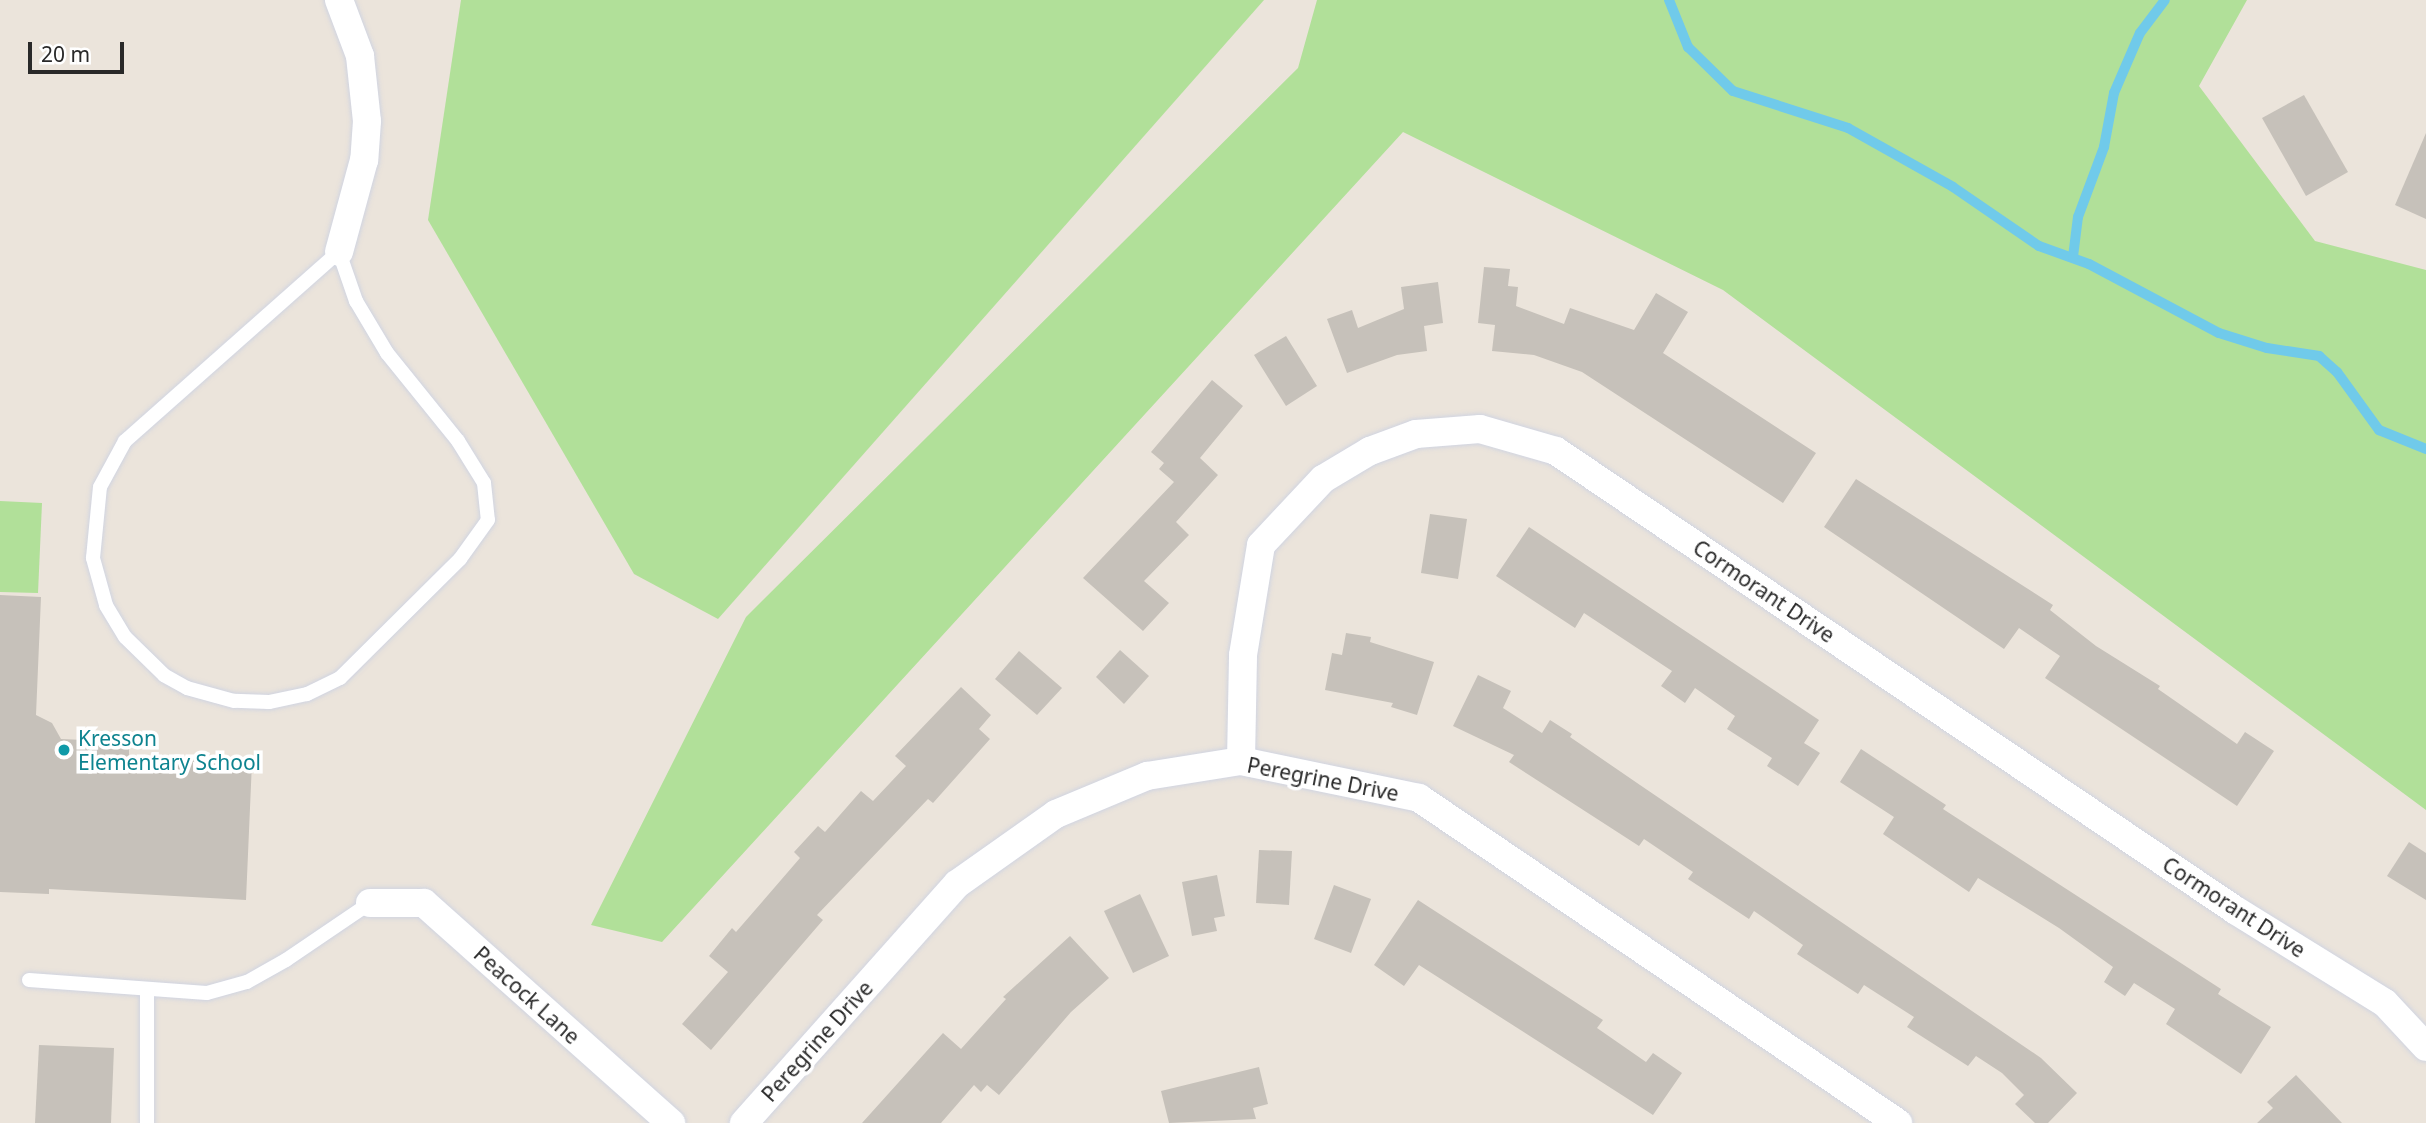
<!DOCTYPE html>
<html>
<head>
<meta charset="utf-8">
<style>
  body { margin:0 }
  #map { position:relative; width:2426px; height:1123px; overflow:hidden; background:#ebe4db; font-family:"Noto Sans",sans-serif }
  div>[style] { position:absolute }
  .green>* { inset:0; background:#b1e099 }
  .stream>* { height:10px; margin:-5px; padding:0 5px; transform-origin:5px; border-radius:5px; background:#70caea }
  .building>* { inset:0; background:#c6c1ba }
  .roads { filter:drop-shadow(0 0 2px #d0d4e1) drop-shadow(0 0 2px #d0d4e1) }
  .service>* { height:14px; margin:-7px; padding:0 7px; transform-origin:7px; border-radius:7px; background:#fff }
  .minor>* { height:28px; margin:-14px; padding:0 14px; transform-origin:14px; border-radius:14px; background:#fff }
  .dots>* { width:19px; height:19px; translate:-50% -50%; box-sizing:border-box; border:4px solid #fff; border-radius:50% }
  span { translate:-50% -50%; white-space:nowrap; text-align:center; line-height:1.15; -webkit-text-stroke:7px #fff; paint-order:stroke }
  .street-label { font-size:21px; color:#292929 }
  .culture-label { font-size:21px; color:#0d838f }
  .left { translate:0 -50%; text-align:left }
  .scale { position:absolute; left:28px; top:42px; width:96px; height:32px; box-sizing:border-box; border:4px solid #292929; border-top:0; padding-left:9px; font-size:21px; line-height:24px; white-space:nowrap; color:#292929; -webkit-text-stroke:5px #fff; paint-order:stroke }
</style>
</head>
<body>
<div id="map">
  <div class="green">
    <div style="clip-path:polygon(461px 0,1264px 0,718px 619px,634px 574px,428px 220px)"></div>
    <div style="clip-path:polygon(1317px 0,2247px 0,2199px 86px,2315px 241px,2426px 270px,2426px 810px,1723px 290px,1403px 132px,662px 942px,591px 925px,746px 617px,1298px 68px)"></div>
    <div style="clip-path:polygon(0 501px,42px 503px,38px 593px,0 592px)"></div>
  </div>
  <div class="stream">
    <div style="left:1669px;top:0;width:51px;rotate:68deg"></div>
    <div style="left:1688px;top:47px;width:63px;rotate:44.4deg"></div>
    <div style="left:1733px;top:91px;width:121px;rotate:17.8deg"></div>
    <div style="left:1848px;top:128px;width:120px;rotate:29.3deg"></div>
    <div style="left:1953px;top:187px;width:104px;rotate:34.5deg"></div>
    <div style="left:2039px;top:246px;width:53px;rotate:19.8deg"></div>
    <div style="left:2089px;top:264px;width:147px;rotate:28deg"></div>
    <div style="left:2219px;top:333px;width:50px;rotate:17.4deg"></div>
    <div style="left:2267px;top:348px;width:53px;rotate:8.7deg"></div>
    <div style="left:2319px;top:356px;width:24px;rotate:42deg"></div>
    <div style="left:2337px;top:372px;width:72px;rotate:54.1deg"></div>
    <div style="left:2379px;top:430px;width:51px;rotate:22deg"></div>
    <div style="left:2073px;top:257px;width:40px;rotate:-82.9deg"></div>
    <div style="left:2078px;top:217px;width:75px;rotate:-69.6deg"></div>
    <div style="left:2104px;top:147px;width:55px;rotate:-79.5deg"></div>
    <div style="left:2114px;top:93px;width:65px;rotate:-66.6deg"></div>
    <div style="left:2140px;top:33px;width:41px;rotate:-52.9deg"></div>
  </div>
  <div class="building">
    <div style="clip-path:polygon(2304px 95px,2348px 172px,2306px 196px,2262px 118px)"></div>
    <div style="clip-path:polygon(2426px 133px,2426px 219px,2395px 205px)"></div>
    <div style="clip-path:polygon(1484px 267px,1510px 269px,1508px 286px,1518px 287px,1516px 306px,1564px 324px,1570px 308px,1634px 330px,1656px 293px,1688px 312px,1663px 353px,1816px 453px,1783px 503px,1582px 372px,1534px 355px,1492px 351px,1495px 325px,1478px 323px)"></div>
    <div style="clip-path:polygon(1438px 282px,1443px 323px,1424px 326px,1427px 351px,1397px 355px,1347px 373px,1327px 319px,1352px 310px,1358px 328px,1404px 309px,1401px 287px)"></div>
    <div style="clip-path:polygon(1286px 336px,1317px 386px,1286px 406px,1254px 355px)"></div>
    <div style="clip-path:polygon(1212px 380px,1243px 406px,1200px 458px,1218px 475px,1176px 522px,1189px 535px,1144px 581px,1169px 603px,1143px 631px,1083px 578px,1174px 482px,1159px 469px,1164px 463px,1151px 452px)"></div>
    <div style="clip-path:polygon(1856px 479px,2053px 605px,2050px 610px,2096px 646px,2160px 686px,2158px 689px,2237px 744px,2245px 732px,2274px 751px,2237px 806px,2045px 678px,2060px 656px,2019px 628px,2004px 649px,1824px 527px)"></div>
    <div style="clip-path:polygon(1430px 514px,1467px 519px,1458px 579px,1421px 573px)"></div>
    <div style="clip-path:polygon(1529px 527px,1819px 720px,1804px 743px,1820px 753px,1798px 786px,1767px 766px,1772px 758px,1727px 729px,1735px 716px,1695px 688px,1685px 703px,1661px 686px,1672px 671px,1584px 613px,1575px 628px,1496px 576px)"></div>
    <div style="clip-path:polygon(0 595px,41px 597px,36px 715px,52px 723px,61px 739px,129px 742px,129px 757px,252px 762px,246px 900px,49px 889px,49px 894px,0 892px)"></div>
    <div style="clip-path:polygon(1346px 633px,1371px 637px,1370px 642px,1434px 662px,1417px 715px,1391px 707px,1393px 703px,1325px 690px,1332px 653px,1342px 655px)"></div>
    <div style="clip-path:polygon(1120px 650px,1149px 676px,1124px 704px,1096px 677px)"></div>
    <div style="clip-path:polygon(1019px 651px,1062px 688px,1037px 715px,995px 679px)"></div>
    <div style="clip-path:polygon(1478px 675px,1511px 691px,1503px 708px,1542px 733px,1550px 720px,1572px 734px,1570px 737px,1640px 785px,2041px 1058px,2077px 1093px,2048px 1123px,2035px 1123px,2015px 1104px,2024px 1095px,2002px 1073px,1976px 1056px,1968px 1066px,1907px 1027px,1914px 1017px,1864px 985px,1858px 994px,1797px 954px,1803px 945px,1754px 911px,1749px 919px,1688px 879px,1693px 872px,1644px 839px,1639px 846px,1509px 762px,1514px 755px,1453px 726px)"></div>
    <div style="clip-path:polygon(961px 687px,991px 715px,979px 729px,990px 739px,933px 803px,928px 799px,817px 915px,823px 920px,711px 1050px,682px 1024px,728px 972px,709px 956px,732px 928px,736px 932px,800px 858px,794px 852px,818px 826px,825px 832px,861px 791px,873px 801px,906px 766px,895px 756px)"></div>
    <div style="clip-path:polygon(1861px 749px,1946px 805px,1943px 809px,2221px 989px,2218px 994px,2271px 1027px,2241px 1074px,2166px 1024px,2175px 1009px,2134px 983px,2125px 996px,2104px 982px,2113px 967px,2059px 928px,1978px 878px,1969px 892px,1883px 834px,1894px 817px,1840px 782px)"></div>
    <div style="clip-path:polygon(2409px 842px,2426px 853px,2426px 900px,2387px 876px)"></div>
    <div style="clip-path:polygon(1259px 850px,1292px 851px,1289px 905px,1256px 903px)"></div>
    <div style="clip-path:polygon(1217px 875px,1225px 916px,1214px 918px,1217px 931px,1192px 936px,1182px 882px)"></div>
    <div style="clip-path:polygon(1334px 885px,1371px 899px,1351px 953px,1314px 939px)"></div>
    <div style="clip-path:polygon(1140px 894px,1169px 956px,1133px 973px,1104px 911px)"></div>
    <div style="clip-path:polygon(1418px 900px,1603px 1020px,1597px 1028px,1646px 1062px,1653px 1053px,1682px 1073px,1653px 1115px,1419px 965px,1404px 986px,1374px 965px)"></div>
    <div style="clip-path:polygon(1070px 936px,1109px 978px,1071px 1012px,999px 1095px,987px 1085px,981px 1092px,974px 1085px,941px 1123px,862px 1123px,943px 1033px,961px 1049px,1006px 999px,1003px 997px)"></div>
    <div style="clip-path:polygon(39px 1045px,114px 1048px,111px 1123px,35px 1123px)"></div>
    <div style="clip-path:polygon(1259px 1067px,1268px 1104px,1253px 1108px,1256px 1119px,1169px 1123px,1161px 1091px)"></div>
    <div style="clip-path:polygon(2296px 1075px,2342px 1123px,2257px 1123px,2273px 1108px,2267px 1102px)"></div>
  </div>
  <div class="roads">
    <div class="service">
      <div style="left:339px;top:252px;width:52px;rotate:70.9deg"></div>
      <div style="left:356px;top:301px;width:61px;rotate:59.2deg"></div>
      <div style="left:387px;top:353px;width:113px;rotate:51.1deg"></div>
      <div style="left:458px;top:441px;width:49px;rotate:58.2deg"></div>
      <div style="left:484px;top:483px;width:37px;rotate:84deg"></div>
      <div style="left:488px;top:520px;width:48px;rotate:125.7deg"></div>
      <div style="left:460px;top:559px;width:169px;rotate:135.2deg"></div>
      <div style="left:340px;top:678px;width:37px;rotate:154deg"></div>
      <div style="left:307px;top:694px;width:39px;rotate:168deg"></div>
      <div style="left:269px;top:702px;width:35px;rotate:-178deg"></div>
      <div style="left:234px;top:701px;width:49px;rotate:-164.5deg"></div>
      <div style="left:187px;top:688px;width:26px;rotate:-151deg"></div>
      <div style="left:164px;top:675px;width:54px;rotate:-135.7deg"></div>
      <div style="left:125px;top:637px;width:37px;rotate:-121deg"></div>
      <div style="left:106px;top:605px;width:49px;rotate:-105.5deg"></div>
      <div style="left:93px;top:558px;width:71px;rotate:-84.4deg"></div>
      <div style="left:100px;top:487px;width:52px;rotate:-61.5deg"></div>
      <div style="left:125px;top:441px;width:286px;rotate:-41.5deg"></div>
      <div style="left:29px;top:980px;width:178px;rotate:4.2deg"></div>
      <div style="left:207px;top:993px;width:41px;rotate:-15.4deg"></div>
      <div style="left:247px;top:982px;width:45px;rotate:-29.4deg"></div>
      <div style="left:286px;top:960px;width:102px;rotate:-34.2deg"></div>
      <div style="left:147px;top:1123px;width:134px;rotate:-90deg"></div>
    </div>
    <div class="minor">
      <div style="left:339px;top:0;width:60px;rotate:69.4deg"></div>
      <div style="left:360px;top:56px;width:65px;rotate:83.9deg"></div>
      <div style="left:367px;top:121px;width:39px;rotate:94deg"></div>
      <div style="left:364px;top:160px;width:95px;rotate:105.2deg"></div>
      <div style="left:1241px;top:761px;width:106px;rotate:-88.9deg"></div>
      <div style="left:1243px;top:655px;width:111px;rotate:-80.7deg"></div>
      <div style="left:1261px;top:545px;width:91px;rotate:-46.8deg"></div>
      <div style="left:1323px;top:479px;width:55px;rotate:-30.8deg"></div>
      <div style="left:1370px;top:451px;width:49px;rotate:-20.3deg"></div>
      <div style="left:1416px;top:434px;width:64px;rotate:-4.5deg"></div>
      <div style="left:1480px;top:429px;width:79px;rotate:16.1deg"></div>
      <div style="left:1556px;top:451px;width:820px;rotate:34.06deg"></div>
      <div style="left:2235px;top:910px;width:176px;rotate:31.8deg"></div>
      <div style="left:2385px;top:1003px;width:60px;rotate:47deg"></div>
      <div style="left:370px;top:903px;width:54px"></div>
      <div style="left:424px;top:903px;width:331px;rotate:41.7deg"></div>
      <div style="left:744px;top:1123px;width:320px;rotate:-48.3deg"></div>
      <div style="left:957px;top:884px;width:121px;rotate:-35.3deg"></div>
      <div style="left:1056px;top:814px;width:99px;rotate:-22.7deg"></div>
      <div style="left:1147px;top:776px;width:95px;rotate:-9.1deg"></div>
      <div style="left:1241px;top:761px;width:182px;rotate:11.7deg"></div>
      <div style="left:1419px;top:798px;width:579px;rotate:34.16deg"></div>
    </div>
  </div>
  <div class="dots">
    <div style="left:64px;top:750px;background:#0f9aa8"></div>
  </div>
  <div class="street-label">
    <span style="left:1764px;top:591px;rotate:34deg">Cormorant Drive</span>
    <span style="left:1323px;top:779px;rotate:11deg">Peregrine Drive</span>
    <span style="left:2234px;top:907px;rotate:33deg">Cormorant Drive</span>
    <span style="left:527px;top:995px;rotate:42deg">Peacock Lane</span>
    <span style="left:817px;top:1041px;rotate:-48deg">Peregrine Drive</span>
  </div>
  <div class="culture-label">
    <span class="left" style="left:78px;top:750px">Kresson<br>Elementary School</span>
  </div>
  <div class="scale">20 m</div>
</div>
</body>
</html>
